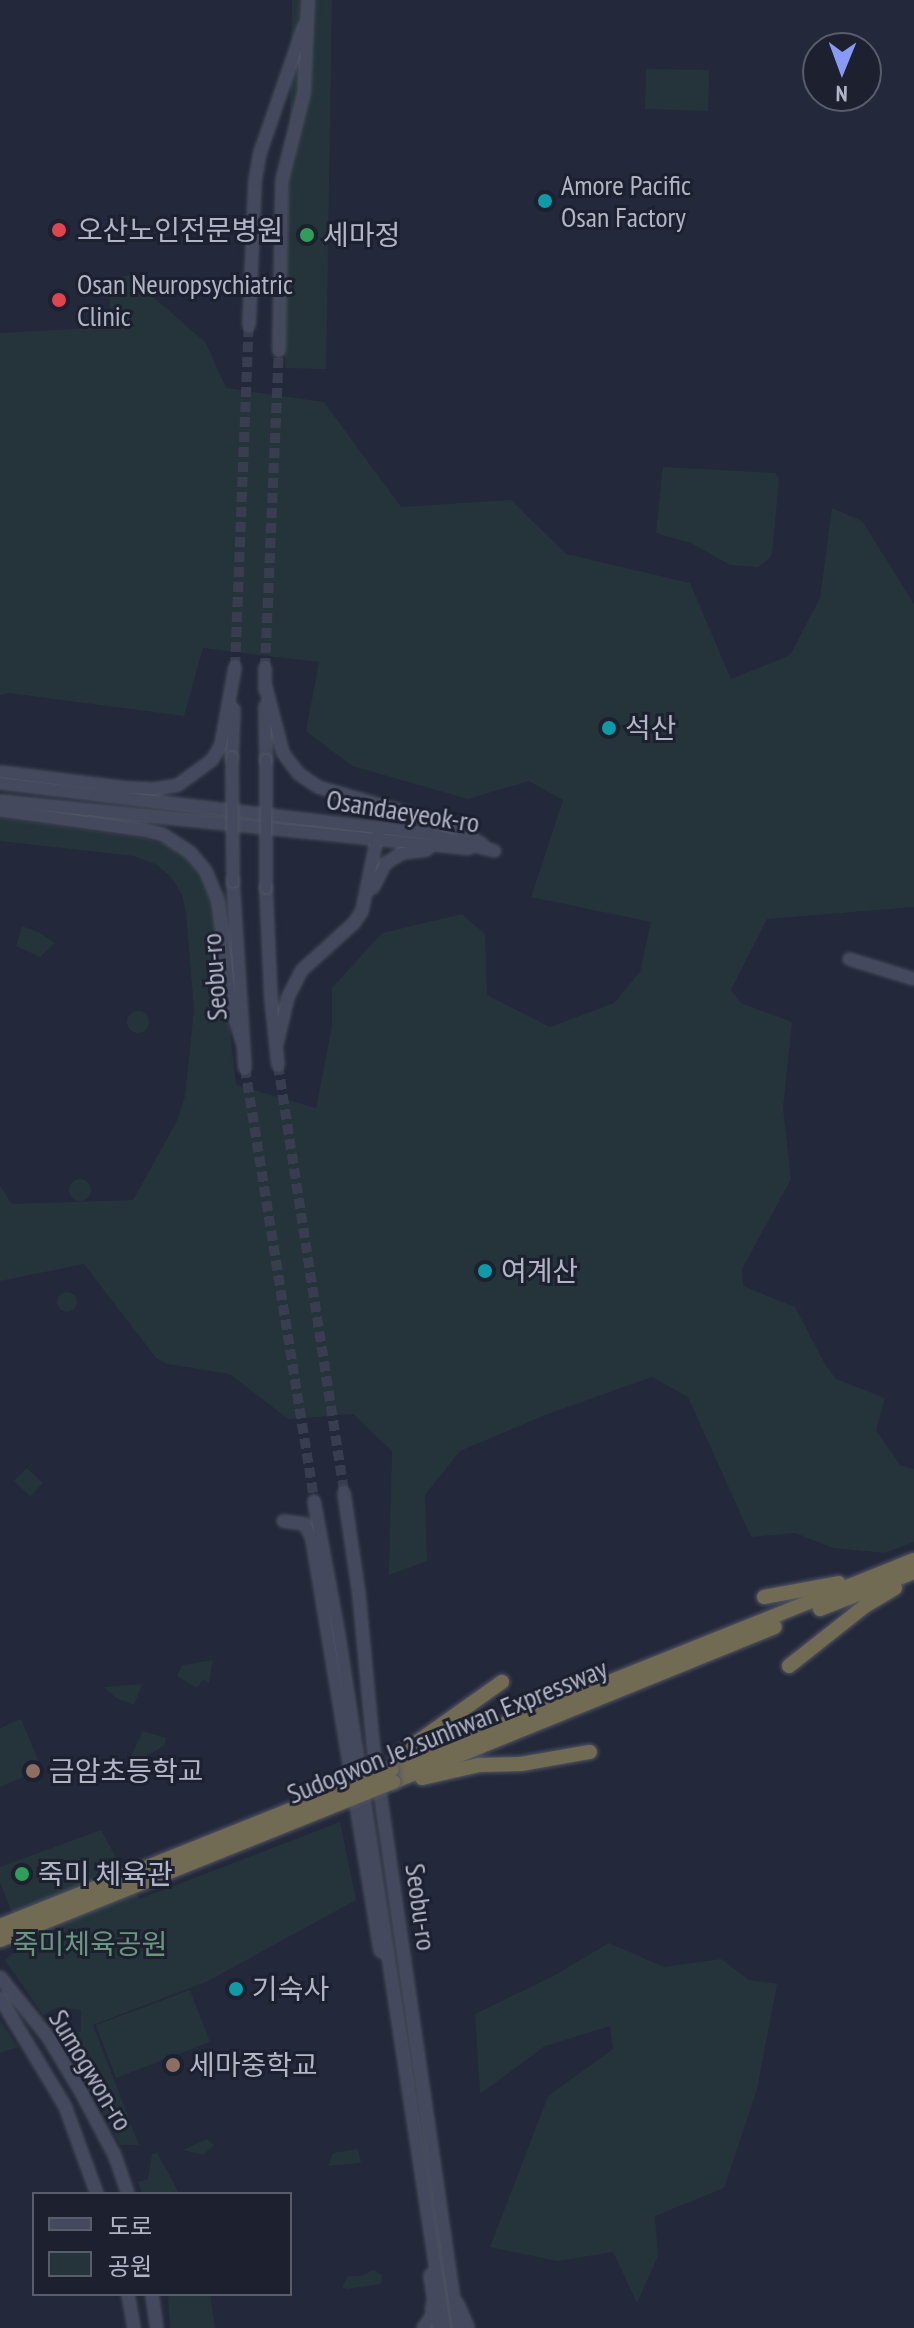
<!DOCTYPE html>
<html>
<head>
<meta charset="utf-8">
<style>
  body { margin:0 }
  #map { position:relative; width:914px; height:2328px; overflow:hidden; background:#23283a; font-family:"PT Sans Narrow","Noto Sans KR",sans-serif }
  div>[style] { position:absolute }
  .green>* { inset:0; background:#25343b }
  .round { border-radius:50% }
  .secondary-tunnel>* { height:10px; margin-top:-5px; transform-origin:0; background:repeating-linear-gradient(90deg,#383d4f 0 10px,transparent 0 15px) }
  .roads { filter:drop-shadow(0 0 2px #515565) drop-shadow(0 0 2px #515565) }
  .secondary>* { height:10px; margin:-5px; padding:0 5px; transform-origin:5px; border-radius:5px; background:#44495e }
  .highway>* { height:14px; margin:-7px; padding:0 7px; transform-origin:7px; border-radius:7px; background:#716b53 }
  .bridges { filter:drop-shadow(0 0 2px #515565) drop-shadow(0 0 2px #515565) }
  .secondary-bridge>* { height:10px; margin:-5px; padding:0 5px; transform-origin:5px; border-radius:5px; background:#44495e }
  .highway-bridge>* { height:14px; margin:-7px; padding:0 7px; transform-origin:7px; border-radius:7px; background:#716b53 }
  .dots>* { width:22px; height:22px; translate:-50% -50%; box-sizing:border-box; border:4px solid #1c202f; border-radius:50% }
  span { translate:-50% -50%; white-space:nowrap; text-align:center; line-height:1.15; -webkit-text-stroke:6px #1c202f; paint-order:stroke }
  .poi-label { font-size:28px; color:#b1b5c6 }
  .left { translate:0 -50%; text-align:left }
  .street-label { font-size:28px; color:#b1b5c6 }
  .park-label { font-size:28px; color:#69977d }
  .legend { position:absolute; left:32px; top:2192px; width:260px; height:104px; box-sizing:border-box; background:#1c202f; border:2px solid #585c6b; margin:0; padding:10px 14px; list-style:none; font-size:24px; color:#b1b5c6 }
  .legend li { display:flex; align-items:center; gap:16px; height:40px }
  .legend b { width:40px; border:2px solid #585c6b }
  .north { position:absolute; left:802px; top:32px; width:80px; height:80px; box-sizing:border-box; background:#1c202f; border:2px solid #585c6b; border-radius:50%; rotate:181deg; font-size:22px; font-weight:700; line-height:32px; text-align:center; color:#b1b5c6 }
  .north::after { content:''; display:block; margin:auto; width:28px; height:36px; background:#879bf6; clip-path:polygon(50% 0,100% 100%,50% 72%,0 100%) }
</style>
</head>
<body>
<div id="map">
  <div class="green">
    <div style="clip-path:polygon(292px 0,332px 0,326px 369px,285px 368px)"></div>
    <div style="clip-path:polygon(646px 69px,709px 70px,708px 111px,645px 109px)"></div>
    <div style="clip-path:polygon(128px 275px,206px 343px,226px 388px,324px 402px,401px 507px,511px 500px,566px 554px,690px 583px,731px 679px,790px 655px,820px 598px,832px 508px,862px 521px,914px 604px,914px 907px,767px 919px,731px 990px,741px 1003px,792px 1022px,783px 1108px,791px 1179px,742px 1269px,743px 1286px,795px 1307px,826px 1366px,836px 1379px,885px 1398px,876px 1430px,900px 1465px,914px 1469px,914px 1542px,885px 1553px,833px 1548px,795px 1533px,751px 1537px,688px 1397px,652px 1377px,545px 1415px,460px 1451px,425px 1495px,427px 1561px,389px 1575px,392px 1451px,353px 1414px,288px 1419px,230px 1374px,168px 1364px,156px 1358px,84px 1264px,0 1281px,0 1186px,12px 1204px,133px 1200px,177px 1121px,185px 1096px,194px 1010px,186px 912px,182px 895px,172px 878px,157px 865px,134px 856px,0 841px,0 818px,143px 838px,172px 846px,188px 858px,208px 882px,214px 898px,236px 1085px,316px 1108px,332px 1026px,332px 988px,382px 933px,462px 914px,485px 934px,487px 995px,550px 1027px,614px 1003px,640px 972px,651px 922px,531px 897px,563px 800px,529px 781px,468px 799px,352px 766px,306px 731px,319px 662px,203px 648px,184px 716px,9px 693px,0 695px,0 333px,112px 327px,108px 281px)"></div>
    <div style="clip-path:polygon(663px 467px,775px 473px,779px 479px,772px 554px,768px 560px,758px 567px,730px 565px,691px 543px,656px 533px)"></div>
    <div style="clip-path:polygon(22px 926px,38px 932px,55px 943px,40px 957px,16px 946px)"></div>
    <div class="round" style="left:127px;top:1011px;width:22px;height:22px"></div>
    <div class="round" style="left:69px;top:1179px;width:22px;height:22px"></div>
    <div class="round" style="left:57px;top:1292px;width:20px;height:20px"></div>
    <div style="clip-path:polygon(27px 1468px,43px 1483px,30px 1496px,14px 1481px)"></div>
    <div style="clip-path:polygon(213px 1660px,209px 1683px,203px 1680px,197px 1688px,177px 1676px,182px 1665px)"></div>
    <div style="clip-path:polygon(142px 1684px,134px 1705px,116px 1698px,104px 1687px)"></div>
    <div style="clip-path:polygon(21px 1719px,42px 1769px,0 1787px,0 1728px)"></div>
    <div style="clip-path:polygon(143px 1731px,166px 1738px,164px 1746px,137px 1761px,130px 1758px)"></div>
    <div style="clip-path:polygon(340px 1822px,356px 1900px,208px 1981px,93px 2025px,139px 2145px,120px 2145px,66px 2037px,81px 2031px,81px 2010px,58px 2007px,43px 2015px,5px 1960px,25px 1944px,0 1883px,0 1867px,101px 1830px,139px 1899px)"></div>
    <div style="clip-path:polygon(609px 1943px,664px 1967px,721px 1959px,749px 1980px,777px 1984px,757px 2089px,724px 2188px,655px 2216px,658px 2256px,637px 2303px,613px 2252px,557px 2261px,490px 2247px,548px 2096px,613px 2049px,610px 2026px,545px 2046px,480px 2094px,475px 2014px,555px 1975px)"></div>
    <div style="clip-path:polygon(190px 1990px,210px 2042px,116px 2078px,96px 2025px)"></div>
    <div style="clip-path:polygon(0 2020px,18px 2047px,0 2053px)"></div>
    <div style="clip-path:polygon(207px 2139px,214px 2145px,203px 2155px,183px 2150px)"></div>
    <div style="clip-path:polygon(358px 2149px,361px 2163px,328px 2166px,333px 2153px)"></div>
    <div style="clip-path:polygon(157px 2153px,169px 2174px,179px 2194px,142px 2194px,138px 2182px,148px 2179px,152px 2154px)"></div>
    <div style="clip-path:polygon(373px 2270px,382px 2275px,381px 2284px,346px 2289px,342px 2287px,348px 2276px,362px 2276px)"></div>
    <div style="clip-path:polygon(168px 2294px,210px 2294px,215px 2328px,170px 2328px)"></div>
  </div>
  <div class="secondary-tunnel">
    <div style="left:235px;top:667px;width:342px;rotate:-87.7deg"></div>
    <div style="left:265px;top:668px;width:317px;rotate:-87.5deg"></div>
    <div style="left:278px;top:1065px;width:433px;rotate:81.2deg"></div>
    <div style="left:245px;top:1068px;width:438px;rotate:80.9deg"></div>
  </div>
  <div class="roads">
    <div class="secondary">
      <div style="left:249px;top:325px;width:144px;rotate:-87.6deg"></div>
      <div style="left:255px;top:181px;width:28px;rotate:-80deg"></div>
      <div style="left:260px;top:153px;width:134px;rotate:-70.9deg"></div>
      <div style="left:279px;top:351px;width:171px;rotate:-89deg"></div>
      <div style="left:282px;top:180px;width:90px;rotate:-75.8deg"></div>
      <div style="left:304px;top:93px;width:93px;rotate:-87.5deg"></div>
      <div style="left:265px;top:668px;width:22px;rotate:90deg"></div>
      <div style="left:265px;top:684px;width:71px;rotate:75.4deg"></div>
      <div style="left:283px;top:753px;width:26px;rotate:53deg"></div>
      <div style="left:299px;top:774px;width:23px;rotate:34deg"></div>
      <div style="left:318px;top:787px;width:135px;rotate:16.3deg"></div>
      <div style="left:448px;top:825px;width:39px;rotate:29deg"></div>
      <div style="left:265px;top:706px;width:54px;rotate:88.9deg"></div>
      <div style="left:232px;top:757px;width:48px;rotate:-87.6deg"></div>
      <div style="left:0;top:772px;width:128px;rotate:7.2deg"></div>
      <div style="left:127px;top:788px;width:27px;rotate:2deg"></div>
      <div style="left:154px;top:789px;width:24px;rotate:-9deg"></div>
      <div style="left:178px;top:785px;width:42px;rotate:-36.3deg"></div>
      <div style="left:212px;top:760px;width:17px;rotate:-59deg"></div>
      <div style="left:221px;top:745px;width:79px;rotate:-79.8deg"></div>
      <div style="left:0;top:783px;width:433px;rotate:6.8deg"></div>
      <div style="left:430px;top:834px;width:67px;rotate:14.7deg"></div>
      <div style="left:0;top:801px;width:471px;rotate:5.8deg"></div>
      <div style="left:0;top:810px;width:145px;rotate:7.9deg"></div>
      <div style="left:144px;top:830px;width:18px;rotate:13deg"></div>
      <div style="left:162px;top:834px;width:33px;rotate:33deg"></div>
      <div style="left:190px;top:852px;width:25px;rotate:50deg"></div>
      <div style="left:206px;top:871px;width:31px;rotate:68deg"></div>
      <div style="left:218px;top:900px;width:111px;rotate:82.7deg"></div>
      <div style="left:232px;top:1010px;width:33px;rotate:72deg"></div>
      <div style="left:233px;top:882px;width:186px;rotate:86.3deg"></div>
      <div style="left:266px;top:888px;width:111px;rotate:87.4deg"></div>
      <div style="left:271px;top:999px;width:66px;rotate:83.9deg"></div>
      <div style="left:373px;top:888px;width:28px;rotate:-63deg"></div>
      <div style="left:386px;top:863px;width:19px;rotate:-32deg"></div>
      <div style="left:402px;top:853px;width:25px;rotate:-7deg"></div>
      <div style="left:849px;top:959px;width:68px;rotate:17.1deg"></div>
      <div style="left:276px;top:1047px;width:51px;rotate:-76.5deg"></div>
      <div style="left:288px;top:997px;width:30px;rotate:-63deg"></div>
      <div style="left:302px;top:970px;width:70px;rotate:-42.1deg"></div>
      <div style="left:354px;top:923px;width:14px;rotate:-56deg"></div>
      <div style="left:362px;top:911px;width:80px;rotate:-78.4deg"></div>
      <div style="left:344px;top:1493px;width:103px;rotate:81.6deg"></div>
      <div style="left:359px;top:1595px;width:150px;rotate:84.6deg"></div>
      <div style="left:373px;top:1744px;width:590px;rotate:81.72deg"></div>
      <div style="left:314px;top:1501px;width:137px;rotate:79.5deg"></div>
      <div style="left:339px;top:1636px;width:700px;rotate:81.29deg"></div>
      <div style="left:283px;top:1521px;width:22px;rotate:8deg"></div>
      <div style="left:305px;top:1524px;width:17px;rotate:65deg"></div>
      <div style="left:312px;top:1539px;width:418px;rotate:80.6deg"></div>
      <div style="left:0;top:1977px;width:77px;rotate:51.3deg"></div>
      <div style="left:48px;top:2037px;width:64px;rotate:59deg"></div>
      <div style="left:81px;top:2092px;width:72px;rotate:62deg"></div>
      <div style="left:115px;top:2156px;width:40px;rotate:71.1deg"></div>
      <div style="left:0;top:1998px;width:126px;rotate:59deg"></div>
      <div style="left:65px;top:2106px;width:94px;rotate:70deg"></div>
      <div style="left:430px;top:2275px;width:54px;rotate:81.4deg"></div>
      <div style="left:128px;top:2294px;width:35px;rotate:80deg"></div>
      <div style="left:152px;top:2294px;width:34px;rotate:82deg"></div>
      <div style="left:458px;top:2304px;width:26px;rotate:67deg"></div>
      <div style="left:423px;top:2328px;width:15px;rotate:-53deg"></div>
      <div style="left:432px;top:2316px;width:10px;rotate:-90deg"></div>
    </div>
    <div class="highway">
      <div style="left:764px;top:1597px;width:76px;rotate:-10.6deg"></div>
      <div style="left:820px;top:1609px;width:101px;rotate:-21.5deg"></div>
      <div style="left:789px;top:1666px;width:97px;rotate:-38.3deg"></div>
      <div style="left:865px;top:1606px;width:35px;rotate:-31deg"></div>
      <div style="left:396px;top:1757px;width:130px;rotate:-35.3deg"></div>
      <div style="left:392px;top:1769px;width:562px;rotate:-21.82deg"></div>
      <div style="left:422px;top:1778px;width:58px;rotate:-12.8deg"></div>
      <div style="left:479px;top:1765px;width:42px;rotate:-1.4deg"></div>
      <div style="left:521px;top:1764px;width:70px;rotate:-9.9deg"></div>
      <div style="left:393px;top:1782px;width:412px;rotate:-22.1deg"></div>
    </div>
  </div>
  <div class="bridges">
    <div class="secondary-bridge">
      <div style="left:232px;top:757px;width:125px;rotate:89.5deg"></div>
      <div style="left:266px;top:760px;width:128px;rotate:90deg"></div>
    </div>
    <div class="highway-bridge">
      <div style="left:0;top:1926px;width:422px;rotate:-21.8deg"></div>
      <div style="left:0;top:1940px;width:424px;rotate:-21.9deg"></div>
    </div>
  </div>
  <div class="dots">
    <div style="left:545px;top:201px;background:#0f9aa8"></div>
    <div style="left:59px;top:230px;background:#e0444e"></div>
    <div style="left:307px;top:235px;background:#2e9e5b"></div>
    <div style="left:59px;top:300px;background:#e0444e"></div>
    <div style="left:609px;top:728px;background:#0f9aa8"></div>
    <div style="left:485px;top:1271px;background:#0f9aa8"></div>
    <div style="left:33px;top:1771px;background:#8d6e63"></div>
    <div style="left:22px;top:1874px;background:#2e9e5b"></div>
    <div style="left:236px;top:1989px;background:#0f9aa8"></div>
    <div style="left:173px;top:2065px;background:#8d6e63"></div>
  </div>
  <div class="poi-label">
    <span class="left" style="left:561px;top:201px">Amore Pacific<br>Osan Factory</span>
    <span class="left" style="left:77px;top:230px">오산노인전문병원</span>
    <span class="left" style="left:323px;top:235px">세마정</span>
    <span class="left" style="left:77px;top:300px">Osan Neuropsychiatric<br>Clinic</span>
    <span class="left" style="left:625px;top:728px">석산</span>
    <span class="left" style="left:501px;top:1271px">여계산</span>
    <span class="left" style="left:49px;top:1771px">금암초등학교</span>
    <span class="left" style="left:38px;top:1874px">죽미 체육관</span>
    <span class="left" style="left:252px;top:1989px">기숙사</span>
    <span class="left" style="left:189px;top:2065px">세마중학교</span>
  </div>
  <div class="street-label">
    <span style="left:403px;top:811px;rotate:9deg">Osandaeyeok-ro</span>
    <span style="left:214px;top:977px;rotate:-94deg">Seobu-ro</span>
    <span style="left:447px;top:1731px;rotate:-22deg">Sudogwon Je2sunhwan Expressway</span>
    <span style="left:421px;top:1907px;rotate:82deg">Seobu-ro</span>
    <span style="left:91px;top:2070px;rotate:59deg">Sumogwon-ro</span>
  </div>
  <div class="park-label">
    <span style="left:90px;top:1944px">죽미체육공원</span>
  </div>
  <ul class="legend">
  <li><b style="height:10px;background:#44495e"></b>도로</li>
  <li><b style="height:22px;background:#25343b"></b>공원</li>
  </ul>
  <div class="north">N</div>
</div>
</body>
</html>
